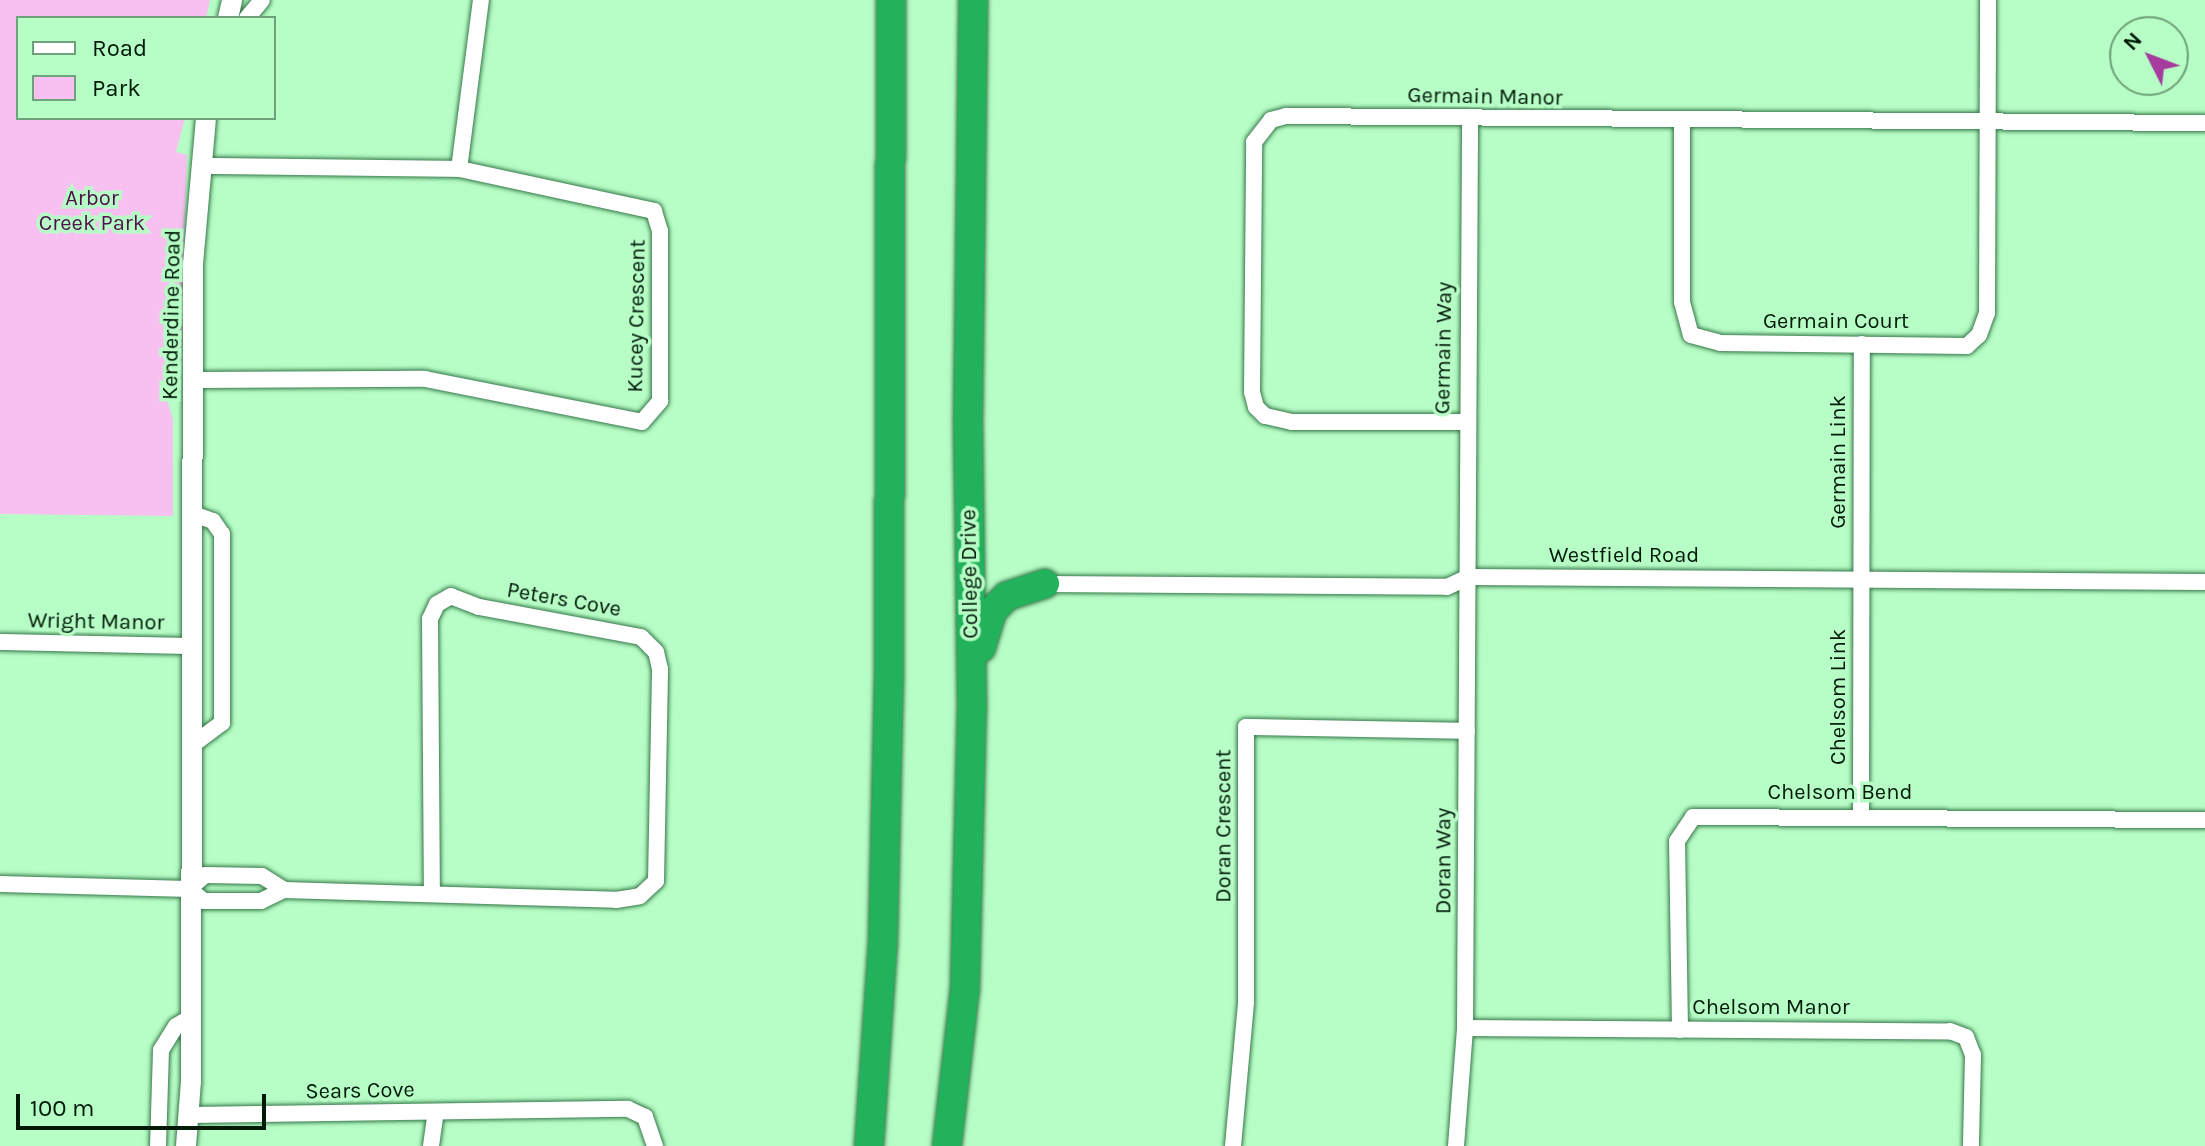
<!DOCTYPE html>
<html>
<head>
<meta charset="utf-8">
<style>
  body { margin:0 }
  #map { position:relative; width:2205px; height:1146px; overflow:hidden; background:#b7fdc6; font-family:Karla,sans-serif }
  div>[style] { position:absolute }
  .green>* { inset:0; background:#f7c0f0 }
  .roads { filter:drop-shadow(0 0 2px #357849) drop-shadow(0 0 2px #357849) }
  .minor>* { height:16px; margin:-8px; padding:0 8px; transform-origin:8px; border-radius:8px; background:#fff }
  .tertiary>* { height:20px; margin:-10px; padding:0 10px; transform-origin:10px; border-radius:10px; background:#fff }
  .motorway>* { height:28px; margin:-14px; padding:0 14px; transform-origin:14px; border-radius:14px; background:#21b25b }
  span { translate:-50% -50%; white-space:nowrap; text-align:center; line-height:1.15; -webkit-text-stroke:7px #b7fdc6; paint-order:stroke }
  .street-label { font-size:22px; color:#011a08 }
  .park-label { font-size:22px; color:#50104c }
  .legend { position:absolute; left:16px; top:16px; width:260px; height:104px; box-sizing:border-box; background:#b7fdc6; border:2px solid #6ea27a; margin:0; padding:10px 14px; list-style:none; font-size:24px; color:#011a08 }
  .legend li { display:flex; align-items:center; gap:16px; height:40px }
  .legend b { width:40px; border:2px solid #6ea27a }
  .north { position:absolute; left:2109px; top:16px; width:80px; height:80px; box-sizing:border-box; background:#b7fdc6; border:2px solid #6ea27a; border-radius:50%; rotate:312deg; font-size:22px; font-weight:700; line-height:32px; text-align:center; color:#011a08 }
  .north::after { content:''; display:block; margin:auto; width:28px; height:36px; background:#a63d9e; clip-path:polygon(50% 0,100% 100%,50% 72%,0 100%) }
  .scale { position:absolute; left:16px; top:1094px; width:250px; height:36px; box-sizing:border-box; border:4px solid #011a08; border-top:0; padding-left:10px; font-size:24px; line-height:28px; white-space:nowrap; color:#011a08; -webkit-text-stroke:6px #b7fdc6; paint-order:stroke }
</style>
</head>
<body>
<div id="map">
  <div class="green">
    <div style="clip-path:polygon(0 0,210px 0,206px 18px,18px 18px,18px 118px,185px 118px,176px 152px,187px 155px,180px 392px,168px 392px,167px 400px,173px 419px,173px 516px,0 514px)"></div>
  </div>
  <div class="roads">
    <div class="minor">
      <div style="left:247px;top:18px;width:23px;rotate:-50deg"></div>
      <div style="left:1682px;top:122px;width:180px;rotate:90deg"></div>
      <div style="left:1682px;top:302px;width:34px;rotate:75deg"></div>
      <div style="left:1691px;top:335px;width:30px;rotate:15deg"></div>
      <div style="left:1720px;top:343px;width:247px;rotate:0.7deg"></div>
      <div style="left:1967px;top:346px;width:16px;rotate:-43deg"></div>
      <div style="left:1979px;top:335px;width:23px;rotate:-70deg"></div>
      <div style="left:1987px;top:313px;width:313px;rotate:-89.8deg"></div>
      <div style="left:459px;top:169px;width:170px;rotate:-82.6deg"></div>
      <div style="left:196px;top:380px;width:229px;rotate:-0.3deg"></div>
      <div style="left:425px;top:379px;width:221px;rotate:11.2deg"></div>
      <div style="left:642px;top:422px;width:28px;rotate:-49deg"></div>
      <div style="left:660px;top:401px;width:170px;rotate:-90deg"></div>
      <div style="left:660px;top:231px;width:21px;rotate:-107deg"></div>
      <div style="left:654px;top:211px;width:199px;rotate:-167.8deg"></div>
      <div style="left:459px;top:169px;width:257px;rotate:-179.3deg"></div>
      <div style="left:1465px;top:422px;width:173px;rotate:180deg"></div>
      <div style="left:1292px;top:422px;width:28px;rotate:-167deg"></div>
      <div style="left:1265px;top:416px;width:13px;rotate:-135deg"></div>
      <div style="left:1256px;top:407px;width:16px;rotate:-105deg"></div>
      <div style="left:1252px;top:392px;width:250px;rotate:-89.5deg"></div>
      <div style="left:1254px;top:142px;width:28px;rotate:-52deg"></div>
      <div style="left:1271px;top:120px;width:16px;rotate:-15deg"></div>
      <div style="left:1286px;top:116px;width:919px;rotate:0.44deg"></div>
      <div style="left:1045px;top:584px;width:402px;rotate:0.4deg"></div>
      <div style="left:1447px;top:587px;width:23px;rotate:-25deg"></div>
      <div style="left:1468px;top:577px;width:737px;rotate:0.39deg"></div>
      <div style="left:0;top:642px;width:191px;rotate:1.2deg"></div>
      <div style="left:191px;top:746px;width:39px;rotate:-37deg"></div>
      <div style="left:222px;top:723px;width:189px;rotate:-90deg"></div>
      <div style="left:222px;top:534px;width:16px;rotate:-125deg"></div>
      <div style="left:213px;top:521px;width:21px;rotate:-161deg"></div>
      <div style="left:1861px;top:815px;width:471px;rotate:-89.9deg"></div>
      <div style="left:0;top:884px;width:189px;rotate:1.5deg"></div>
      <div style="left:189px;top:889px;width:19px;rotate:39deg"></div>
      <div style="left:204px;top:901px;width:57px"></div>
      <div style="left:261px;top:901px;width:25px;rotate:-26deg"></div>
      <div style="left:284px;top:890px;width:332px;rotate:1.7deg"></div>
      <div style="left:616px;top:900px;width:24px;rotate:-9deg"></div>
      <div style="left:640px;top:896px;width:22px;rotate:-43deg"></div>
      <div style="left:656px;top:881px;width:212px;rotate:-88.9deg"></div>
      <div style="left:660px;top:669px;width:17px;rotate:-103deg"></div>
      <div style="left:656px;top:652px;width:21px;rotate:-135deg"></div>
      <div style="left:641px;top:637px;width:165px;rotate:-169.5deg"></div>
      <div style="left:479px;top:607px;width:30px;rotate:-159deg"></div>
      <div style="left:451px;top:596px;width:16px;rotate:150deg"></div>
      <div style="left:437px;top:604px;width:17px;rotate:115deg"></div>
      <div style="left:430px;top:619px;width:274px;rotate:89.6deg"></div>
      <div style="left:189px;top:889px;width:21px;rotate:-41deg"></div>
      <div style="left:205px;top:875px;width:57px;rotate:1deg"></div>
      <div style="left:262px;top:876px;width:26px;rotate:32deg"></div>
      <div style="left:1465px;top:1028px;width:485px;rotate:0.4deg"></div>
      <div style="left:1950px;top:1031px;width:17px;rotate:21deg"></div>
      <div style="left:1966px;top:1037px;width:19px;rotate:69deg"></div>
      <div style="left:1973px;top:1055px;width:91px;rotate:91.3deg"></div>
      <div style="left:1680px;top:1030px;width:189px;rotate:-90.9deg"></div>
      <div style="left:1677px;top:841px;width:29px;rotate:-56deg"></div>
      <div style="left:1693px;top:817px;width:512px;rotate:0.34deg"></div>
      <div style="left:189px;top:1115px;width:439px;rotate:-0.8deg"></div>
      <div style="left:628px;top:1109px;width:19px;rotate:25deg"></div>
      <div style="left:645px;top:1117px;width:31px;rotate:71deg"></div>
      <div style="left:158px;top:1146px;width:96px;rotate:-88.2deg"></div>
      <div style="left:161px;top:1050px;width:28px;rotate:-58deg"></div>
      <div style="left:176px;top:1026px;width:17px;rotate:-31deg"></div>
      <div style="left:431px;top:1146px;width:34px;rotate:-82deg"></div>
      <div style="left:1233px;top:1146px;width:145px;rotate:-84.8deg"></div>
      <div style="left:1246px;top:1002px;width:275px;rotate:-90deg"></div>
      <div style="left:1246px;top:727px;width:221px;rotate:1deg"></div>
      <div style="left:1456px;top:1146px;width:118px;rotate:-85.6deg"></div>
      <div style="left:1465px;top:1028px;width:909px;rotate:-89.68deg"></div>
    </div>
    <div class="tertiary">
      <div style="left:228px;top:18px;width:18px;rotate:-77deg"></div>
      <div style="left:186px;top:1146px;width:65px;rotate:-85.6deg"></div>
      <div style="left:191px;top:1081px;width:817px;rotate:-89.86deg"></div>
      <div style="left:193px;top:264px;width:147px;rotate:-84.9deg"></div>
    </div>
    <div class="motorway">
      <div style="left:981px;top:648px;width:39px;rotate:-73deg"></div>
      <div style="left:992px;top:611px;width:21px;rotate:-45deg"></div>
      <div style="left:1007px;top:596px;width:40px;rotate:-18deg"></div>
      <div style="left:869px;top:1146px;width:207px;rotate:-86.1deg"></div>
      <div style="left:883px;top:939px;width:266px;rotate:-88.7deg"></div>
      <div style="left:889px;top:673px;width:673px;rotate:-89.83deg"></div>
      <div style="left:947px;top:1146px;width:160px;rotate:-83.5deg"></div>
      <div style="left:965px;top:987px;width:278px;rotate:-88.6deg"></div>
      <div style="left:972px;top:709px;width:287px;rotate:-90.8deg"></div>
      <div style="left:968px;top:422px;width:422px;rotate:-89.3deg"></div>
    </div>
  </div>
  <div class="street-label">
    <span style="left:1485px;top:97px;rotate:1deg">Germain Manor</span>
    <span style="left:172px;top:315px;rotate:-89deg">Kenderdine Road</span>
    <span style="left:637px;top:316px;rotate:-89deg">Kucey Crescent</span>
    <span style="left:1836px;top:322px">Germain Court</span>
    <span style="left:1444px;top:348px;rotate:-89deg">Germain Way</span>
    <span style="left:1839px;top:462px;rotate:-90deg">Germain Link</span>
    <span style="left:1624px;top:556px">Westfield Road</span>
    <span style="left:970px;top:574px;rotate:-91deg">College Drive</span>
    <span style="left:564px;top:600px;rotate:10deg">Peters Cove</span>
    <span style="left:96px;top:622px;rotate:1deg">Wright Manor</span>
    <span style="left:1839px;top:697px;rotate:-90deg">Chelsom Link</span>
    <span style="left:1840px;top:793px">Chelsom Bend</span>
    <span style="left:1224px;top:826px;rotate:-90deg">Doran Crescent</span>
    <span style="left:1444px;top:861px;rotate:-90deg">Doran Way</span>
    <span style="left:1771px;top:1008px">Chelsom Manor</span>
    <span style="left:360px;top:1091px;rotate:-1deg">Sears Cove</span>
  </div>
  <div class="park-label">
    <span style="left:92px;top:211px">Arbor<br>Creek Park</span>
  </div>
  <ul class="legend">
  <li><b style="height:10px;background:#fff"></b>Road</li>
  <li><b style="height:22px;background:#f7c0f0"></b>Park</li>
  </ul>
  <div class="north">N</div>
  <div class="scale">100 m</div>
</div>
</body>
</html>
